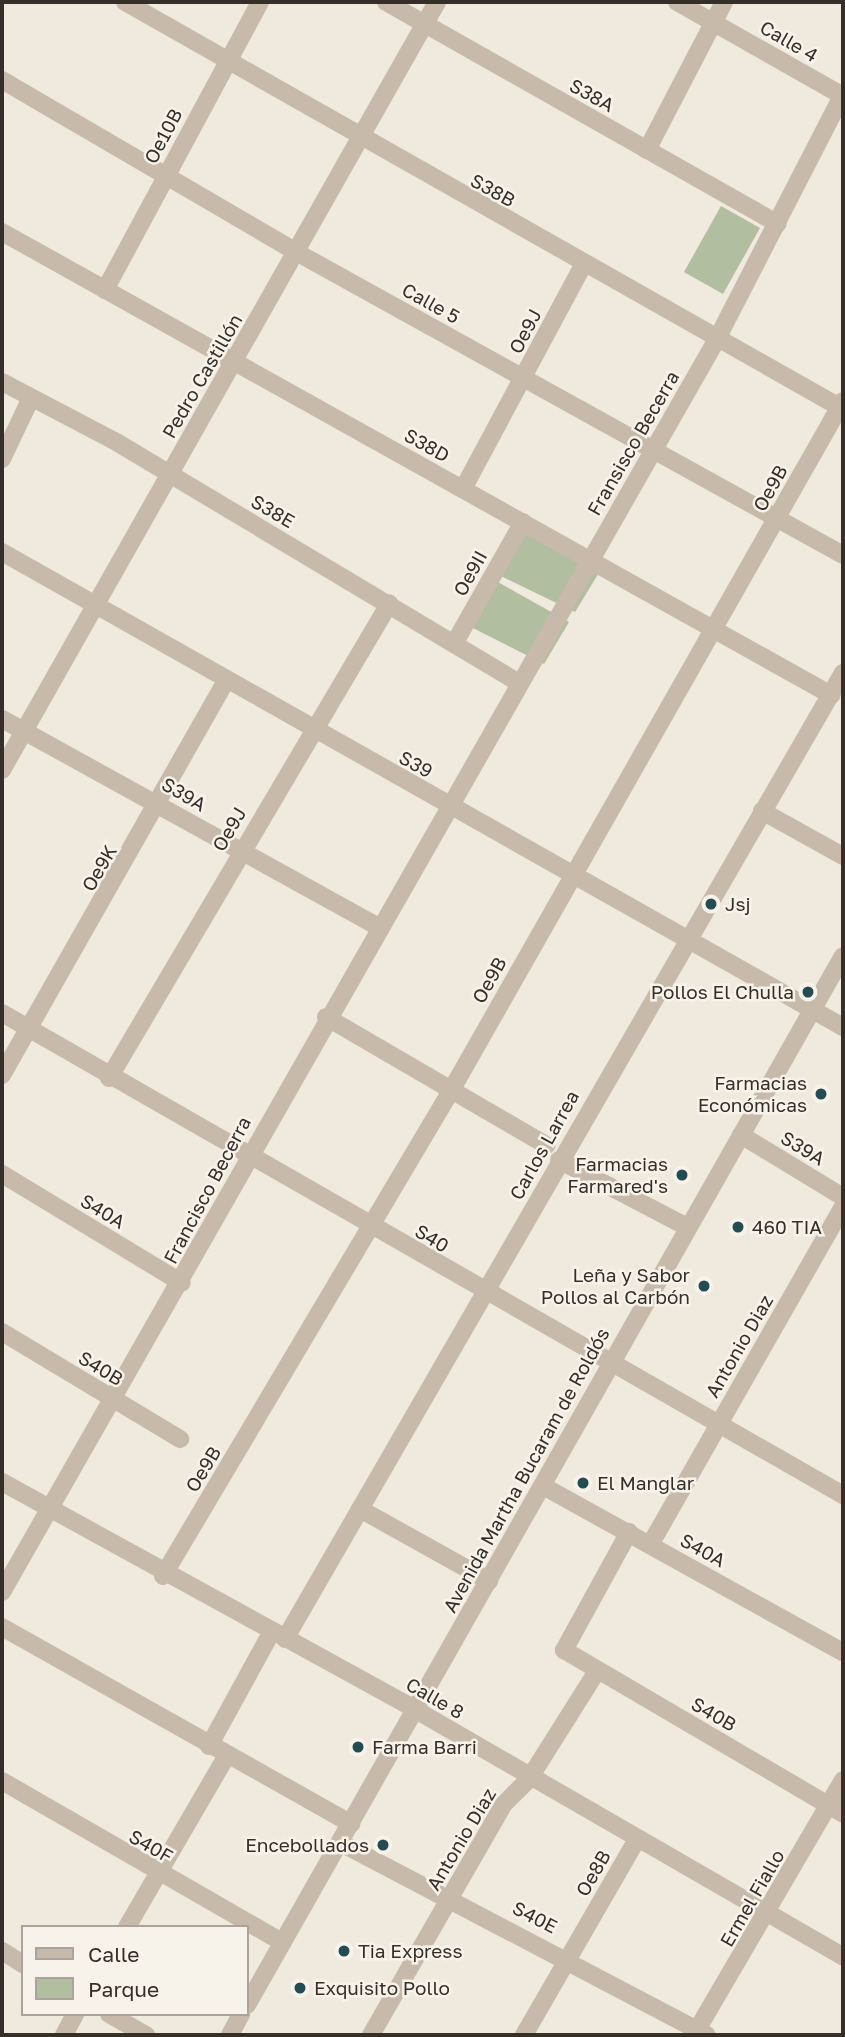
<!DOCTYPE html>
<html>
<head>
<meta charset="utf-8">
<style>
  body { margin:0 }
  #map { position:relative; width:845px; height:2037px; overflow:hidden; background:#f0e9de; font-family:"Golos Text",sans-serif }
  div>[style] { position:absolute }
  .green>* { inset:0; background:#b1be9f }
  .minor>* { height:18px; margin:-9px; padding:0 9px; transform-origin:9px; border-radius:9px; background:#c7baab }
  .dots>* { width:19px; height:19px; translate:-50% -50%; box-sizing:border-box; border:4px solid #f8f3ea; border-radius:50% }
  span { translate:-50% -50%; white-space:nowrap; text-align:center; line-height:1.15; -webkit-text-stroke:5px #f8f3ea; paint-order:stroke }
  .street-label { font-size:19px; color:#362e29 }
  .poi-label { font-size:19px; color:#362e29 }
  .left { translate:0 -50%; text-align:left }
  .right { translate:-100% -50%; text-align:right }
  .frame { position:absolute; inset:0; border:4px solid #362e29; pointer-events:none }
  .legend { position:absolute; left:21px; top:1925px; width:228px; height:91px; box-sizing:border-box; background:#f8f3ea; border:2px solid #aaa49d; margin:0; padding:9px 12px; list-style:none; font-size:21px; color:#362e29 }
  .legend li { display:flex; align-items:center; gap:14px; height:35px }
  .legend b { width:35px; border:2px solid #aaa49d }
</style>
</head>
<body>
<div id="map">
  <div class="green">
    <div style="clip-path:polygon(721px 206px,760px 228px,723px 294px,684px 272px)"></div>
    <div style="clip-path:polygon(526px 530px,600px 571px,575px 612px,501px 576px)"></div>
    <div style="clip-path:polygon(496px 581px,569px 622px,544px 664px,471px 627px)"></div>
  </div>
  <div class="minor">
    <div style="left:125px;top:2px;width:825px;rotate:29.55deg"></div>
    <div style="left:386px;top:2px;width:450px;rotate:29.5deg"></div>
    <div style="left:677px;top:2px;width:191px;rotate:29.5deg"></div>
    <div style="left:2px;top:80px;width:341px;rotate:30.3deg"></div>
    <div style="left:296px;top:252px;width:625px;rotate:28.98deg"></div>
    <div style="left:647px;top:150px;width:167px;rotate:-62.5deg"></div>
    <div style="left:2px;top:232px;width:950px;rotate:29.18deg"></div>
    <div style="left:105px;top:290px;width:327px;rotate:-61.7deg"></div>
    <div style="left:2px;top:382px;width:131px;rotate:27.7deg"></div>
    <div style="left:118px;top:443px;width:467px;rotate:30.9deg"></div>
    <div style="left:2px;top:459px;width:68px;rotate:-64.6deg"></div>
    <div style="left:463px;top:489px;width:254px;rotate:-61.8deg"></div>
    <div style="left:2px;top:552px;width:966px;rotate:29.46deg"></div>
    <div style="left:454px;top:644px;width:140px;rotate:-60.5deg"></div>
    <div style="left:2px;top:719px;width:432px;rotate:28.9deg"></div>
    <div style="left:2px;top:770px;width:883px;rotate:-60.47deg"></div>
    <div style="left:762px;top:811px;width:93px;rotate:29.1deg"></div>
    <div style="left:2px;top:1013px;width:969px;rotate:29.82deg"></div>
    <div style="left:326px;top:1017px;width:255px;rotate:30.2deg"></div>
    <div style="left:2px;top:1075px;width:455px;rotate:-60.4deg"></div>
    <div style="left:109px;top:1078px;width:551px;rotate:-59.43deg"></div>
    <div style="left:741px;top:1135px;width:119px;rotate:31.3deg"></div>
    <div style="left:559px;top:1160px;width:142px;rotate:27.6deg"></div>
    <div style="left:2px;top:1174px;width:210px;rotate:31.2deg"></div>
    <div style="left:2px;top:1332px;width:208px;rotate:31deg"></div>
    <div style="left:2px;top:1482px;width:473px;rotate:28.8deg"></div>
    <div style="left:416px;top:1710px;width:493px;rotate:30deg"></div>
    <div style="left:543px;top:1486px;width:343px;rotate:29deg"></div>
    <div style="left:360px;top:1509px;width:148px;rotate:29.2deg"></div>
    <div style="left:629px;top:1532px;width:135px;rotate:118.8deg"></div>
    <div style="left:564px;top:1650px;width:324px;rotate:30.4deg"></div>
    <div style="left:650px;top:1545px;width:390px;rotate:-60.3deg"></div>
    <div style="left:163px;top:1576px;width:566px;rotate:-59.31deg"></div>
    <div style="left:452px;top:1089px;width:791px;rotate:-60.39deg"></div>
    <div style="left:2px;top:1592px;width:1443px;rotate:-60.29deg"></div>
    <div style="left:717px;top:339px;width:276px;rotate:-62.8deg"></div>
    <div style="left:2px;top:1627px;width:401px;rotate:29.4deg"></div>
    <div style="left:285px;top:1639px;width:1116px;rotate:-59.99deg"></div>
    <div style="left:209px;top:1746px;width:129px;rotate:-61.2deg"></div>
    <div style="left:2px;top:1781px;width:323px;rotate:29.9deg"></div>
    <div style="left:341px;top:1843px;width:413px;rotate:27.7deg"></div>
    <div style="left:127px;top:1927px;width:199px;rotate:-59.8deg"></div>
    <div style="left:2px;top:1951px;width:25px;rotate:32deg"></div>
    <div style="left:247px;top:2005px;width:1206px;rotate:-60.4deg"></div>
    <div style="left:109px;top:2014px;width:43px;rotate:29.6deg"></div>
    <div style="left:64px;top:2035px;width:24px;rotate:-62deg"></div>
    <div style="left:230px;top:2035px;width:24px;rotate:-62deg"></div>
    <div style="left:371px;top:2035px;width:265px;rotate:-60.1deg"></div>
    <div style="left:503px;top:1805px;width:37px;rotate:-45deg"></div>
    <div style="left:529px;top:1779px;width:128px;rotate:-57.8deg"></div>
    <div style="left:524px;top:2035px;width:224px;rotate:-60deg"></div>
    <div style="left:694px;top:2035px;width:295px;rotate:-59.7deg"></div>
  </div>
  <div class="dots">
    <div style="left:711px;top:904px;background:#234c53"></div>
    <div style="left:808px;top:992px;background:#234c53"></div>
    <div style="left:821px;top:1094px;background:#234c53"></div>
    <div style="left:682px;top:1175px;background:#234c53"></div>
    <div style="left:738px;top:1227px;background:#234c53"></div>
    <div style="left:704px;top:1286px;background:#234c53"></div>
    <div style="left:583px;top:1483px;background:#234c53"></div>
    <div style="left:358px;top:1747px;background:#234c53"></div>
    <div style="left:383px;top:1845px;background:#234c53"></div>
    <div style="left:344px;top:1951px;background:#234c53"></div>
    <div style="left:300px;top:1988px;background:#234c53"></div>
  </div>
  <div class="street-label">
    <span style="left:789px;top:41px;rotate:30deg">Calle 4</span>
    <span style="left:592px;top:95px;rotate:29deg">S38A</span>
    <span style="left:163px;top:136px;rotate:-62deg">Oe10B</span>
    <span style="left:493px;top:190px;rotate:29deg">S38B</span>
    <span style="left:431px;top:303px;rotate:29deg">Calle 5</span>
    <span style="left:525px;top:331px;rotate:-62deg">Oe9J</span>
    <span style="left:202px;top:376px;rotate:-60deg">Pedro Castillón</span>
    <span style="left:633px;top:443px;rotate:-60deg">Fransisco Becerra</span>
    <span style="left:427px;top:445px;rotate:29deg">S38D</span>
    <span style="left:770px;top:488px;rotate:-61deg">Oe9B</span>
    <span style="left:273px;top:511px;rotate:30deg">S38E</span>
    <span style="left:470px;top:573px;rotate:-61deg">Oe9II</span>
    <span style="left:416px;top:764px;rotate:29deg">S39</span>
    <span style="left:184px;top:794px;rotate:30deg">S39A</span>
    <span style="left:229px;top:829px;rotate:-60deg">Oe9J</span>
    <span style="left:99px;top:868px;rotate:-60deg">Oe9K</span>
    <span style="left:489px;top:980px;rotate:-61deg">Oe9B</span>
    <span style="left:544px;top:1145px;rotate:-61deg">Carlos Larrea</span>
    <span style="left:803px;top:1148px;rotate:31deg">S39A</span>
    <span style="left:207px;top:1190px;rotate:-62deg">Francisco Becerra</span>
    <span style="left:103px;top:1211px;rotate:31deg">S40A</span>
    <span style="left:432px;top:1238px;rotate:31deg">S40</span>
    <span style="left:739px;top:1346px;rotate:-60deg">Antonio Diaz</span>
    <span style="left:101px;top:1368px;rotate:31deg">S40B</span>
    <span style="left:203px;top:1469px;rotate:-59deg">Oe9B</span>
    <span style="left:526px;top:1470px;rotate:-61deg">Avenida Martha Bucaram de Roldós</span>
    <span style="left:703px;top:1550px;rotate:29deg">S40A</span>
    <span style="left:435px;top:1698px;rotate:30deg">Calle 8</span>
    <span style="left:714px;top:1714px;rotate:30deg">S40B</span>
    <span style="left:461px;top:1839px;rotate:-59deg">Antonio Diaz</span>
    <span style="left:151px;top:1846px;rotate:30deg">S40F</span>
    <span style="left:593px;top:1873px;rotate:-60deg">Oe8B</span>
    <span style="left:752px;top:1898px;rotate:-60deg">Ermel Fiallo</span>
    <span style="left:535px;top:1917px;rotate:27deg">S40E</span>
  </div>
  <div class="poi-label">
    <span class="left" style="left:725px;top:904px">Jsj</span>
    <span class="right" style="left:794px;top:992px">Pollos El Chulla</span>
    <span class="right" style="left:807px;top:1094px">Farmacias<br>Económicas</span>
    <span class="right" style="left:668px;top:1175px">Farmacias<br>Farmared's</span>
    <span class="left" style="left:752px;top:1227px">460 TIA</span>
    <span class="right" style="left:690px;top:1286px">Leña y Sabor<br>Pollos al Carbón</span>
    <span class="left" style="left:597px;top:1483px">El Manglar</span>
    <span class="left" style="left:372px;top:1747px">Farma Barri</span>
    <span class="right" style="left:369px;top:1845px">Encebollados</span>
    <span class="left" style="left:358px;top:1951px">Tia Express</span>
    <span class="left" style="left:314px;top:1988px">Exquisito Pollo</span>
  </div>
  <div class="frame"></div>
  <ul class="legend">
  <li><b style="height:9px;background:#c7baab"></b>Calle</li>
  <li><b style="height:19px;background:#b1be9f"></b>Parque</li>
  </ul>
</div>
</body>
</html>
